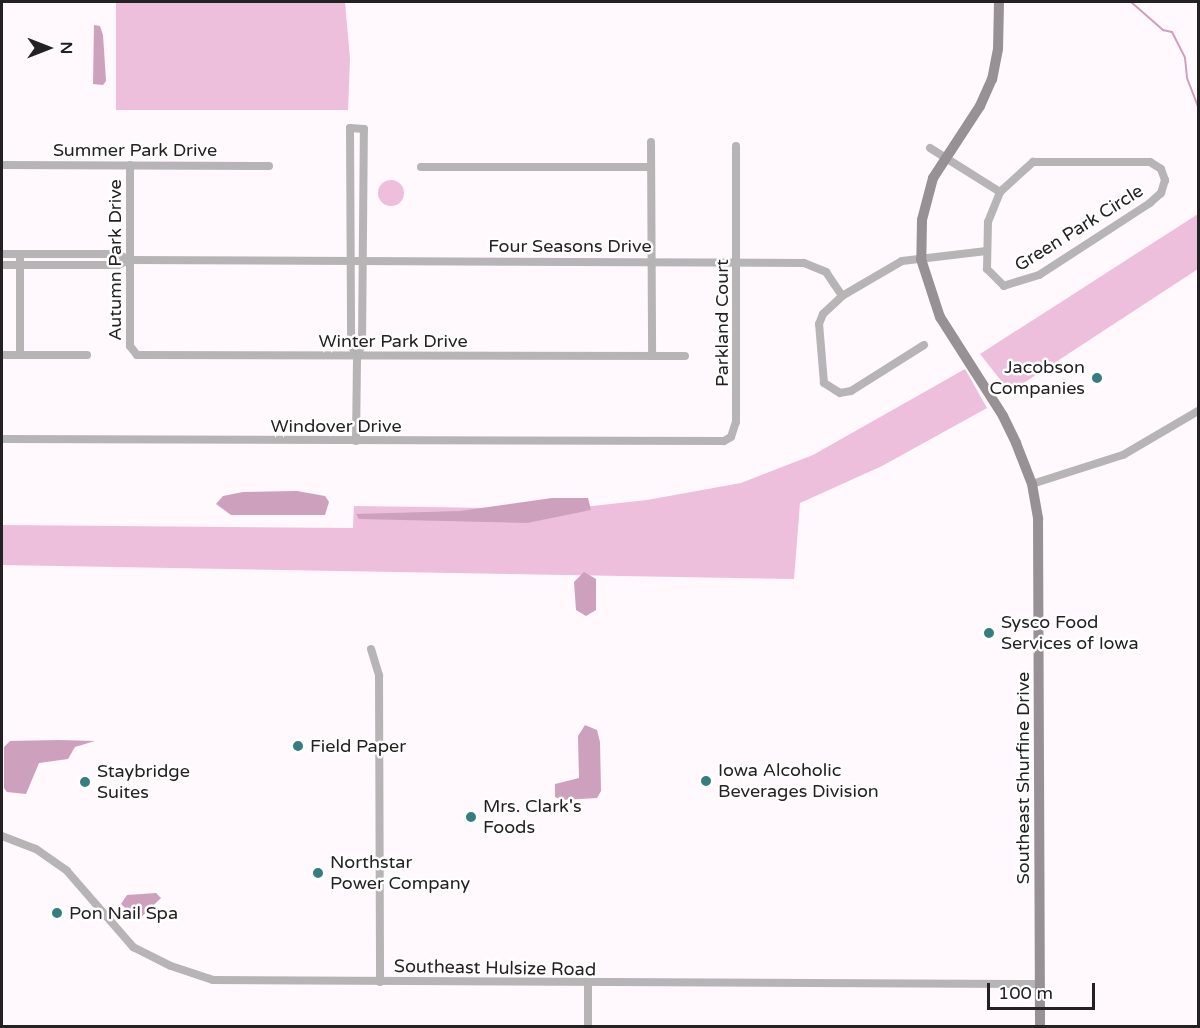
<!DOCTYPE html>
<html>
<head>
<meta charset="utf-8">
<style>
  body { margin:0 }
  #map { position:relative; width:1200px; height:1028px; overflow:hidden; background:#fff8fc; font-family:"Varela Round",sans-serif }
  div>[style] { position:absolute }
  .green>* { inset:0; background:#edbfdc }
  .round { border-radius:50% }
  .water>* { inset:0; background:#cda0bd }
  .stream>* { height:2px; margin:-1px; padding:0 1px; transform-origin:1px; border-radius:1px; background:#cda0bd }
  .street>* { height:8px; margin:-4px; padding:0 4px; transform-origin:4px; border-radius:4px; background:#b7b4b6 }
  .secondary>* { height:10px; margin:-5px; padding:0 5px; transform-origin:5px; border-radius:5px; background:#979195 }
  .dots>* { width:16px; height:16px; translate:-50% -50%; box-sizing:border-box; border:3px solid #fff; border-radius:50% }
  span { translate:-50% -50%; white-space:nowrap; text-align:center; line-height:1.15; -webkit-text-stroke:5px #fff; paint-order:stroke }
  .street-label { font-size:18px; color:#242123 }
  .poi-label { font-size:18px; color:#242123 }
  .right { translate:-100% -50%; text-align:right }
  .left { translate:0 -50%; text-align:left }
  .frame { position:absolute; inset:0; border:3px solid #242123; pointer-events:none }
  .north { position:absolute; left:18px; top:18px; width:60px; height:60px; -webkit-text-stroke:4px #fff; paint-order:stroke; rotate:90deg; font-size:16px; font-weight:700; line-height:24px; text-align:center; color:#242123 }
  .north::after { content:''; display:block; margin:auto; width:21px; height:27px; background:#242123; clip-path:polygon(50% 0,100% 100%,50% 72%,0 100%) }
  .scale { position:absolute; left:987px; top:983px; width:108px; height:27px; box-sizing:border-box; border:3px solid #242123; border-top:0; padding-left:8px; font-size:18px; line-height:21px; white-space:nowrap; color:#242123; -webkit-text-stroke:4px #fff; paint-order:stroke }
</style>
</head>
<body>
<div id="map">
  <div class="green">
    <div style="clip-path:polygon(116px 2px,345px 2px,350px 59px,348px 110px,116px 110px)"></div>
    <div class="round" style="left:378px;top:180px;width:26px;height:26px"></div>
    <div style="clip-path:polygon(1198px 214px,1198px 269px,1010px 392px,980px 354px)"></div>
    <div style="clip-path:polygon(965px 369px,987px 408px,882px 466px,800px 503px,794px 579px,2px 565px,2px 525px,353px 528px,354px 506px,565px 509px,647px 500px,741px 483px,813px 455px)"></div>
  </div>
  <div class="water">
    <div style="clip-path:polygon(94px 25px,100px 26px,103px 35px,106px 81px,103px 85px,93px 84px)"></div>
    <div style="clip-path:polygon(297px 491px,325px 496px,329px 502px,325px 515px,231px 515px,216px 504px,223px 496px,243px 492px)"></div>
    <div style="clip-path:polygon(552px 498px,588px 498px,591px 510px,527px 523px,359px 519px,356px 514px,460px 511px)"></div>
    <div style="clip-path:polygon(584px 572px,596px 579px,596px 610px,586px 616px,576px 610px,574px 582px)"></div>
    <div style="clip-path:polygon(585px 725px,597px 730px,600px 742px,601px 791px,597px 798px,562px 800px,555px 797px,555px 784px,579px 778px,578px 736px)"></div>
    <div style="clip-path:polygon(10px 741px,59px 740px,95px 741px,75px 747px,68px 759px,39px 763px,26px 794px,7px 792px,4px 788px,4px 747px)"></div>
    <div style="clip-path:polygon(156px 893px,161px 898px,138px 920px,121px 904px,127px 895px)"></div>
  </div>
  <div class="stream">
    <div style="left:1131px;top:2px;width:43px;rotate:41.2deg"></div>
    <div style="left:1163px;top:30px;width:9px;rotate:13deg"></div>
    <div style="left:1172px;top:32px;width:29px;rotate:63deg"></div>
    <div style="left:1185px;top:58px;width:20px;rotate:84deg"></div>
    <div style="left:1187px;top:78px;width:31px;rotate:69deg"></div>
  </div>
  <div class="street">
    <div style="left:651px;top:142px;width:214px;rotate:89.7deg"></div>
    <div style="left:930px;top:148px;width:83px;rotate:32.2deg"></div>
    <div style="left:1033px;top:162px;width:117px"></div>
    <div style="left:1150px;top:162px;width:13px;rotate:32deg"></div>
    <div style="left:1161px;top:169px;width:12px;rotate:70deg"></div>
    <div style="left:1165px;top:180px;width:14px;rotate:107deg"></div>
    <div style="left:1161px;top:193px;width:15px;rotate:138deg"></div>
    <div style="left:1150px;top:203px;width:132px;rotate:147deg"></div>
    <div style="left:1039px;top:275px;width:37px;rotate:163deg"></div>
    <div style="left:1004px;top:286px;width:24px;rotate:-135deg"></div>
    <div style="left:987px;top:269px;width:47px;rotate:-88.8deg"></div>
    <div style="left:988px;top:222px;width:32px;rotate:-68deg"></div>
    <div style="left:1000px;top:192px;width:45px;rotate:-42.3deg"></div>
    <div style="left:2px;top:165px;width:267px;rotate:0.2deg"></div>
    <div style="left:130px;top:165px;width:181px;rotate:90deg"></div>
    <div style="left:130px;top:346px;width:11px;rotate:52deg"></div>
    <div style="left:137px;top:355px;width:548px;rotate:0.1deg"></div>
    <div style="left:421px;top:167px;width:230px"></div>
    <div style="left:2px;top:254px;width:116px"></div>
    <div style="left:118px;top:254px;width:13px;rotate:29deg"></div>
    <div style="left:2px;top:265px;width:116px"></div>
    <div style="left:118px;top:265px;width:12px;rotate:-24deg"></div>
    <div style="left:129px;top:260px;width:675px;rotate:0.25deg"></div>
    <div style="left:804px;top:263px;width:24px;rotate:22deg"></div>
    <div style="left:826px;top:272px;width:29px;rotate:56deg"></div>
    <div style="left:924px;top:345px;width:86px;rotate:147.8deg"></div>
    <div style="left:851px;top:391px;width:11px;rotate:170deg"></div>
    <div style="left:840px;top:393px;width:19px;rotate:-148deg"></div>
    <div style="left:824px;top:383px;width:59px;rotate:-94.8deg"></div>
    <div style="left:819px;top:324px;width:11px;rotate:-68deg"></div>
    <div style="left:823px;top:314px;width:26px;rotate:-43deg"></div>
    <div style="left:842px;top:296px;width:69px;rotate:-30.3deg"></div>
    <div style="left:902px;top:261px;width:85px;rotate:-6.8deg"></div>
    <div style="left:2px;top:355px;width:85px"></div>
    <div style="left:20px;top:355px;width:101px;rotate:-90deg"></div>
    <div style="left:2px;top:439px;width:722px;rotate:0.16deg"></div>
    <div style="left:724px;top:441px;width:8px;rotate:-30deg"></div>
    <div style="left:731px;top:437px;width:16px;rotate:-72deg"></div>
    <div style="left:736px;top:422px;width:276px;rotate:-90deg"></div>
    <div style="left:356px;top:441px;width:85px;rotate:-89.3deg"></div>
    <div style="left:357px;top:356px;width:12px;rotate:-66deg"></div>
    <div style="left:362px;top:345px;width:216px;rotate:-89.5deg"></div>
    <div style="left:364px;top:129px;width:14px;rotate:-176deg"></div>
    <div style="left:350px;top:128px;width:217px;rotate:89.7deg"></div>
    <div style="left:351px;top:345px;width:13px;rotate:61deg"></div>
    <div style="left:1032px;top:484px;width:96px;rotate:-17.7deg"></div>
    <div style="left:1123px;top:455px;width:87px;rotate:-30.4deg"></div>
    <div style="left:371px;top:649px;width:28px;rotate:73deg"></div>
    <div style="left:379px;top:676px;width:306px;rotate:89.8deg"></div>
    <div style="left:2px;top:836px;width:36px;rotate:21deg"></div>
    <div style="left:36px;top:849px;width:38px;rotate:35deg"></div>
    <div style="left:67px;top:871px;width:101px;rotate:49deg"></div>
    <div style="left:133px;top:947px;width:42px;rotate:26.6deg"></div>
    <div style="left:171px;top:966px;width:44px;rotate:18.4deg"></div>
    <div style="left:213px;top:980px;width:827px;rotate:0.28deg"></div>
    <div style="left:588px;top:984px;width:42px;rotate:90deg"></div>
  </div>
  <div class="secondary">
    <div style="left:999px;top:2px;width:47px;rotate:91.2deg"></div>
    <div style="left:998px;top:49px;width:31px;rotate:101deg"></div>
    <div style="left:992px;top:79px;width:30px;rotate:114deg"></div>
    <div style="left:980px;top:106px;width:86px;rotate:123.1deg"></div>
    <div style="left:933px;top:178px;width:43px;rotate:104.7deg"></div>
    <div style="left:922px;top:220px;width:39px;rotate:91deg"></div>
    <div style="left:921px;top:259px;width:61px;rotate:71.9deg"></div>
    <div style="left:940px;top:317px;width:117px;rotate:57.5deg"></div>
    <div style="left:1003px;top:416px;width:30px;rotate:64deg"></div>
    <div style="left:1016px;top:443px;width:44px;rotate:68.7deg"></div>
    <div style="left:1032px;top:484px;width:36px;rotate:80deg"></div>
    <div style="left:1038px;top:519px;width:507px;rotate:89.77deg"></div>
  </div>
  <div class="dots">
    <div style="left:1097px;top:378px;background:#357d81"></div>
    <div style="left:989px;top:633px;background:#357d81"></div>
    <div style="left:298px;top:746px;background:#357d81"></div>
    <div style="left:706px;top:781px;background:#357d81"></div>
    <div style="left:85px;top:782px;background:#357d81"></div>
    <div style="left:471px;top:817px;background:#357d81"></div>
    <div style="left:318px;top:873px;background:#357d81"></div>
    <div style="left:57px;top:913px;background:#357d81"></div>
  </div>
  <div class="street-label">
    <span style="left:135px;top:150px">Summer Park Drive</span>
    <span style="left:1079px;top:228px;rotate:-32deg">Green Park Circle</span>
    <span style="left:570px;top:246px">Four Seasons Drive</span>
    <span style="left:115px;top:260px;rotate:-90deg">Autumn Park Drive</span>
    <span style="left:722px;top:323px;rotate:-90deg">Parkland Court</span>
    <span style="left:393px;top:341px">Winter Park Drive</span>
    <span style="left:336px;top:426px">Windover Drive</span>
    <span style="left:1023px;top:778px;rotate:-90deg">Southeast Shurfine Drive</span>
    <span style="left:495px;top:968px;rotate:1deg">Southeast Hulsize Road</span>
  </div>
  <div class="poi-label">
    <span class="right" style="left:1085px;top:378px">Jacobson<br>Companies</span>
    <span class="left" style="left:1001px;top:633px">Sysco Food<br>Services of Iowa</span>
    <span class="left" style="left:310px;top:746px">Field Paper</span>
    <span class="left" style="left:718px;top:781px">Iowa Alcoholic<br>Beverages Division</span>
    <span class="left" style="left:97px;top:782px">Staybridge<br>Suites</span>
    <span class="left" style="left:483px;top:817px">Mrs. Clark's<br>Foods</span>
    <span class="left" style="left:330px;top:873px">Northstar<br>Power Company</span>
    <span class="left" style="left:69px;top:913px">Pon Nail Spa</span>
  </div>
  <div class="frame"></div>
  <div class="north">N</div>
  <div class="scale">100 m</div>
</div>
</body>
</html>
